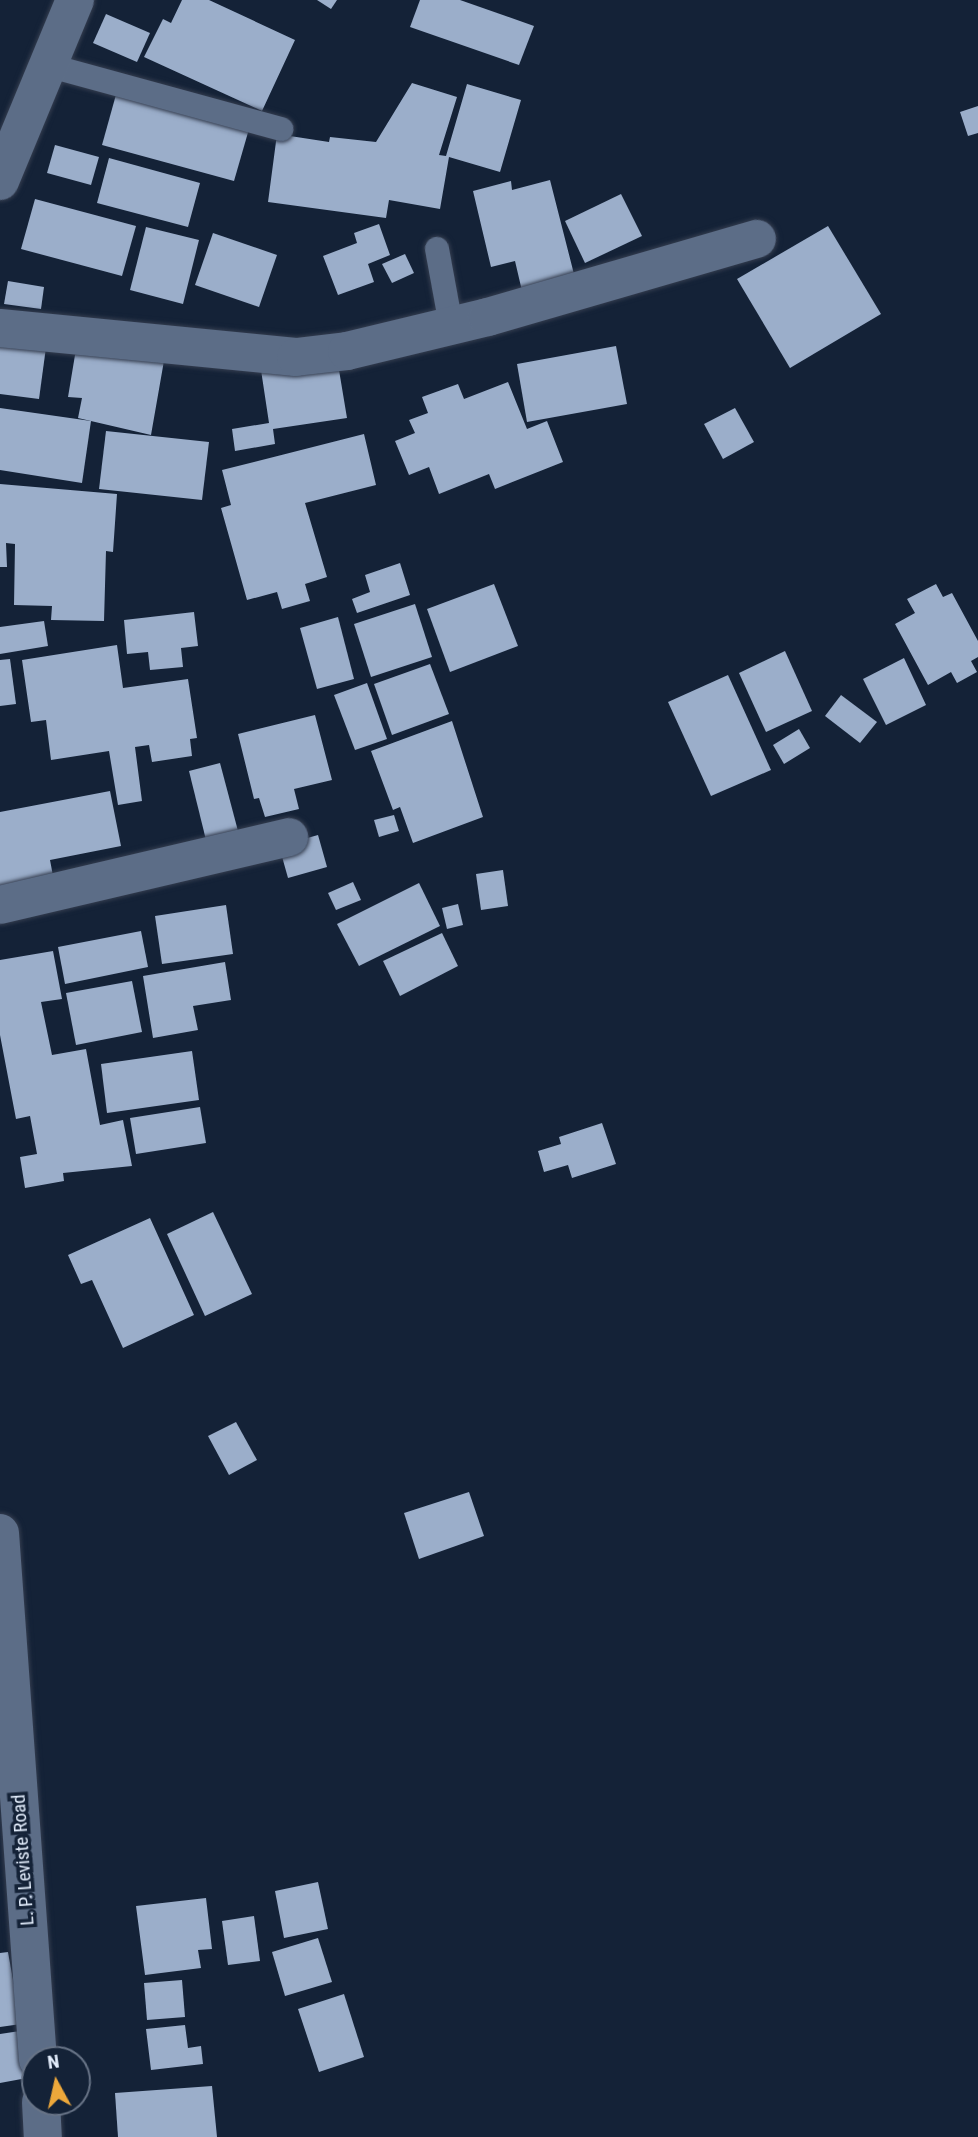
<!DOCTYPE html>
<html>
<head>
<meta charset="utf-8">
<style>
  body { margin:0 }
  #map { position:relative; width:978px; height:2137px; overflow:hidden; background:#142237; font-family:"Roboto Condensed",sans-serif }
  div>[style] { position:absolute }
  .building>* { inset:0; background:#9baeca }
  .roads { filter:drop-shadow(0 0 2px #343d4f) drop-shadow(0 0 2px #343d4f) }
  .lane>* { height:24px; margin:-12px; padding:0 12px; transform-origin:12px; border-radius:12px; background:#5c6d87 }
  .street>* { height:38px; margin:-19px; padding:0 19px; transform-origin:19px; border-radius:19px; background:#5c6d87 }
  .secondary>* { height:38px; margin:-19px; padding:0 19px; transform-origin:19px; border-radius:19px; background:#5c6d87 }
  span { translate:-50% -50%; white-space:nowrap; text-align:center; line-height:1.15; -webkit-text-stroke:7px #142237; paint-order:stroke }
  .street-label { font-size:19px; color:#e3edfc }
  .north { position:absolute; left:21px; top:2046px; width:70px; height:70px; box-sizing:border-box; background:#142237; border:2px solid #677386; border-radius:50%; rotate:352deg; font-size:19px; font-weight:700; line-height:28px; text-align:center; color:#e3edfc }
  .north::after { content:''; display:block; margin:auto; width:24px; height:32px; background:#eda83b; clip-path:polygon(50% 0,100% 100%,50% 72%,0 100%) }
</style>
</head>
<body>
<div id="map">
  <div class="building">
    <div style="clip-path:polygon(182px 0,209px 0,295px 40px,262px 111px,144px 57px,163px 19px,171px 23px)"></div>
    <div style="clip-path:polygon(317px 0,337px 0,331px 9px)"></div>
    <div style="clip-path:polygon(420px 0,460px 0,534px 26px,519px 65px,410px 27px)"></div>
    <div style="clip-path:polygon(106px 14px,150px 33px,137px 62px,93px 43px)"></div>
    <div style="clip-path:polygon(412px 83px,457px 97px,439px 155px,446px 156px,467px 84px,521px 100px,500px 172px,449px 157px,440px 209px,389px 200px,386px 218px,268px 202px,277px 134px,329px 142px,330px 137px,376px 142px)"></div>
    <div style="clip-path:polygon(117px 91px,249px 129px,234px 181px,102px 145px)"></div>
    <div style="clip-path:polygon(978px 106px,978px 133px,968px 136px,960px 112px)"></div>
    <div style="clip-path:polygon(55px 145px,99px 157px,91px 185px,47px 173px)"></div>
    <div style="clip-path:polygon(109px 158px,200px 183px,188px 227px,97px 203px)"></div>
    <div style="clip-path:polygon(550px 180px,575px 278px,522px 291px,515px 261px,491px 267px,473px 191px,511px 181px,512px 190px)"></div>
    <div style="clip-path:polygon(621px 194px,642px 236px,585px 263px,565px 221px)"></div>
    <div style="clip-path:polygon(35px 199px,136px 226px,122px 276px,21px 249px)"></div>
    <div style="clip-path:polygon(379px 224px,390px 255px,368px 264px,374px 282px,338px 295px,323px 256px,357px 243px,354px 233px)"></div>
    <div style="clip-path:polygon(828px 226px,881px 314px,790px 368px,737px 279px)"></div>
    <div style="clip-path:polygon(146px 227px,199px 240px,183px 304px,130px 290px)"></div>
    <div style="clip-path:polygon(213px 233px,277px 255px,259px 307px,195px 285px)"></div>
    <div style="clip-path:polygon(405px 254px,414px 273px,392px 283px,382px 264px)"></div>
    <div style="clip-path:polygon(8px 281px,44px 287px,41px 309px,4px 304px)"></div>
    <div style="clip-path:polygon(0 334px,47px 340px,39px 399px,0 394px)"></div>
    <div style="clip-path:polygon(616px 346px,627px 404px,527px 422px,517px 364px)"></div>
    <div style="clip-path:polygon(76px 349px,165px 355px,151px 435px,78px 418px,82px 398px,68px 397px)"></div>
    <div style="clip-path:polygon(337px 358px,347px 418px,273px 429px,275px 444px,235px 451px,232px 429px,269px 423px,261px 370px)"></div>
    <div style="clip-path:polygon(508px 382px,527px 429px,547px 421px,563px 462px,495px 489px,489px 474px,439px 494px,429px 467px,409px 475px,395px 441px,415px 433px,409px 420px,428px 413px,422px 397px,458px 384px,464px 399px)"></div>
    <div style="clip-path:polygon(0 408px,91px 421px,82px 483px,0 470px)"></div>
    <div style="clip-path:polygon(735px 408px,754px 442px,723px 459px,704px 424px)"></div>
    <div style="clip-path:polygon(106px 431px,209px 442px,202px 500px,99px 489px)"></div>
    <div style="clip-path:polygon(364px 434px,376px 485px,305px 503px,327px 577px,305px 584px,310px 601px,282px 609px,277px 592px,247px 600px,221px 508px,231px 505px,222px 470px)"></div>
    <div style="clip-path:polygon(0 484px,117px 494px,113px 552px,106px 551px,104px 621px,51px 620px,52px 606px,14px 605px,15px 544px,6px 543px,7px 567px,0 567px)"></div>
    <div style="clip-path:polygon(400px 563px,410px 595px,357px 613px,352px 599px,370px 592px,365px 575px)"></div>
    <div style="clip-path:polygon(494px 584px,518px 646px,450px 672px,427px 609px)"></div>
    <div style="clip-path:polygon(936px 584px,943px 597px,952px 593px,978px 641px,978px 657px,971px 661px,977px 672px,957px 683px,951px 672px,928px 685px,895px 624px,915px 613px,907px 599px)"></div>
    <div style="clip-path:polygon(415px 604px,432px 657px,371px 677px,354px 624px)"></div>
    <div style="clip-path:polygon(194px 612px,198px 646px,181px 648px,183px 667px,150px 670px,148px 652px,127px 654px,124px 620px)"></div>
    <div style="clip-path:polygon(338px 617px,354px 679px,317px 689px,300px 628px)"></div>
    <div style="clip-path:polygon(44px 621px,48px 646px,0 654px,0 627px)"></div>
    <div style="clip-path:polygon(117px 645px,123px 688px,188px 679px,197px 738px,190px 739px,192px 756px,152px 762px,149px 745px,135px 747px,142px 801px,118px 805px,109px 751px,51px 760px,46px 720px,31px 722px,22px 660px)"></div>
    <div style="clip-path:polygon(785px 651px,812px 711px,766px 732px,739px 673px)"></div>
    <div style="clip-path:polygon(904px 658px,926px 705px,886px 725px,863px 679px)"></div>
    <div style="clip-path:polygon(10px 659px,16px 704px,0 706px,0 660px)"></div>
    <div style="clip-path:polygon(430px 664px,449px 714px,392px 735px,374px 684px)"></div>
    <div style="clip-path:polygon(728px 675px,771px 770px,711px 796px,668px 702px)"></div>
    <div style="clip-path:polygon(367px 683px,387px 739px,355px 750px,334px 695px)"></div>
    <div style="clip-path:polygon(841px 695px,877px 722px,860px 743px,825px 716px)"></div>
    <div style="clip-path:polygon(315px 715px,332px 780px,294px 789px,299px 809px,265px 817px,259px 798px,254px 799px,238px 734px)"></div>
    <div style="clip-path:polygon(452px 721px,483px 817px,413px 843px,400px 807px,393px 810px,371px 751px)"></div>
    <div style="clip-path:polygon(799px 729px,810px 748px,784px 764px,773px 745px)"></div>
    <div style="clip-path:polygon(220px 763px,238px 831px,206px 840px,189px 771px)"></div>
    <div style="clip-path:polygon(110px 791px,121px 846px,50px 860px,54px 881px,0 891px,0 812px)"></div>
    <div style="clip-path:polygon(394px 815px,399px 831px,379px 837px,374px 820px)"></div>
    <div style="clip-path:polygon(318px 835px,327px 867px,288px 878px,279px 846px)"></div>
    <div style="clip-path:polygon(503px 870px,508px 906px,481px 910px,476px 874px)"></div>
    <div style="clip-path:polygon(353px 882px,361px 900px,336px 910px,328px 893px)"></div>
    <div style="clip-path:polygon(419px 883px,440px 926px,359px 966px,337px 924px)"></div>
    <div style="clip-path:polygon(458px 904px,463px 925px,447px 929px,442px 908px)"></div>
    <div style="clip-path:polygon(226px 905px,233px 954px,162px 964px,155px 916px)"></div>
    <div style="clip-path:polygon(141px 931px,148px 967px,65px 984px,58px 947px)"></div>
    <div style="clip-path:polygon(442px 933px,458px 966px,400px 996px,383px 961px)"></div>
    <div style="clip-path:polygon(53px 951px,62px 999px,41px 1002px,52px 1055px,86px 1049px,100px 1125px,123px 1120px,132px 1166px,63px 1173px,64px 1181px,25px 1188px,20px 1157px,37px 1154px,30px 1116px,16px 1119px,0 1035px,0 960px)"></div>
    <div style="clip-path:polygon(225px 962px,231px 1000px,193px 1006px,198px 1030px,153px 1038px,143px 976px)"></div>
    <div style="clip-path:polygon(132px 981px,142px 1032px,76px 1045px,66px 993px)"></div>
    <div style="clip-path:polygon(192px 1051px,199px 1100px,107px 1113px,101px 1064px)"></div>
    <div style="clip-path:polygon(200px 1107px,206px 1143px,136px 1154px,130px 1118px)"></div>
    <div style="clip-path:polygon(602px 1123px,616px 1164px,572px 1178px,568px 1165px,544px 1172px,538px 1151px,561px 1144px,559px 1137px)"></div>
    <div style="clip-path:polygon(213px 1212px,252px 1294px,205px 1316px,167px 1234px)"></div>
    <div style="clip-path:polygon(150px 1218px,194px 1315px,123px 1348px,92px 1280px,81px 1284px,68px 1255px)"></div>
    <div style="clip-path:polygon(236px 1422px,257px 1460px,229px 1475px,208px 1436px)"></div>
    <div style="clip-path:polygon(469px 1492px,484px 1536px,419px 1559px,404px 1513px)"></div>
    <div style="clip-path:polygon(318px 1882px,328px 1929px,284px 1938px,275px 1891px)"></div>
    <div style="clip-path:polygon(206px 1898px,212px 1949px,198px 1950px,201px 1968px,145px 1975px,136px 1906px)"></div>
    <div style="clip-path:polygon(254px 1916px,260px 1961px,228px 1965px,222px 1921px)"></div>
    <div style="clip-path:polygon(318px 1938px,332px 1982px,285px 1996px,272px 1952px)"></div>
    <div style="clip-path:polygon(8px 1952px,21px 2024px,0 2027px,0 1953px)"></div>
    <div style="clip-path:polygon(182px 1980px,185px 2017px,147px 2020px,144px 1983px)"></div>
    <div style="clip-path:polygon(344px 1994px,364px 2057px,319px 2072px,298px 2009px)"></div>
    <div style="clip-path:polygon(185px 2025px,188px 2048px,201px 2046px,203px 2064px,151px 2070px,146px 2029px)"></div>
    <div style="clip-path:polygon(20px 2031px,27px 2078px,0 2083px,0 2034px)"></div>
    <div style="clip-path:polygon(212px 2086px,217px 2137px,118px 2137px,115px 2093px)"></div>
  </div>
  <div class="roads">
    <div class="lane">
      <div style="left:47px;top:65px;width:243px;rotate:15.3deg"></div>
      <div style="left:437px;top:249px;width:77px;rotate:79.6deg"></div>
    </div>
    <div class="street">
      <div style="left:0;top:328px;width:297px;rotate:5.6deg"></div>
      <div style="left:296px;top:357px;width:51px;rotate:-6.7deg"></div>
      <div style="left:347px;top:351px;width:145px;rotate:-13.6deg"></div>
      <div style="left:488px;top:317px;width:280px;rotate:-16.2deg"></div>
      <div style="left:0;top:905px;width:297px;rotate:-13.2deg"></div>
    </div>
    <div class="secondary">
      <div style="left:0;top:181px;width:196px;rotate:-67.5deg"></div>
      <div style="left:0;top:1533px;width:528px;rotate:85.88deg"></div>
      <div style="left:41px;top:2102px;width:35px;rotate:87deg"></div>
    </div>
  </div>
  <div class="street-label">
    <span style="left:23px;top:1860px;rotate:-94deg">L. P. Leviste Road</span>
  </div>
  <div class="north">N</div>
</div>
</body>
</html>
